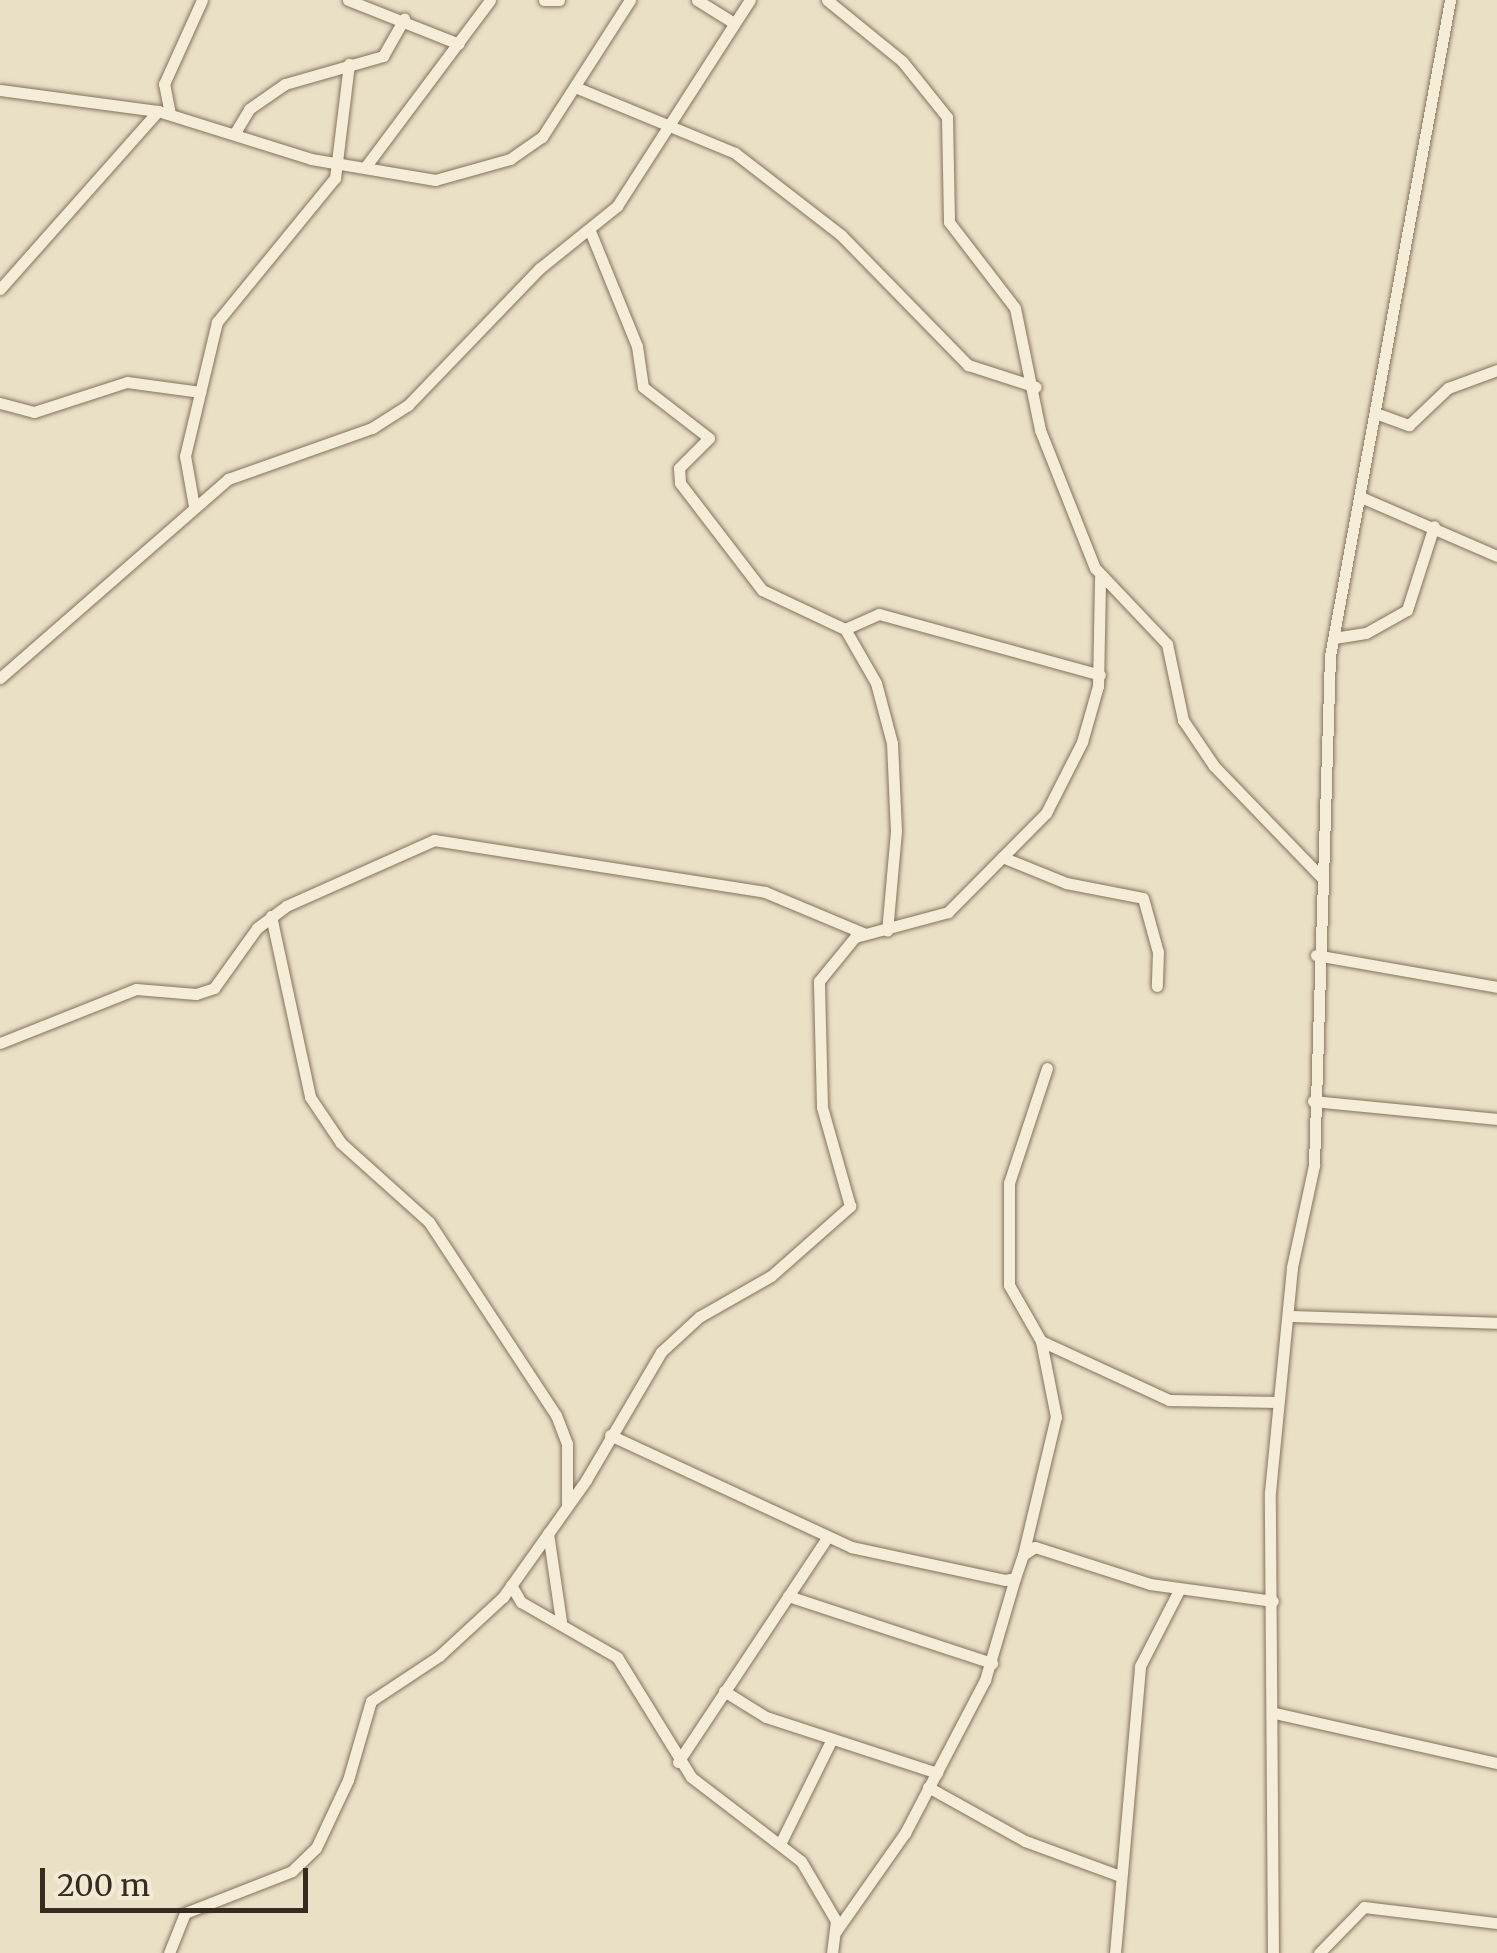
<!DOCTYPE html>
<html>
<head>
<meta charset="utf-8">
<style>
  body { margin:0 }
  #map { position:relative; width:1497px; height:1953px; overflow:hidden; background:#eae0c6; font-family:Merriweather,serif }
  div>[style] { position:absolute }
  .roads { filter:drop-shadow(0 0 2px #84725d) drop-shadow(0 0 2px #84725d) }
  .minor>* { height:11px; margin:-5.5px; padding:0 5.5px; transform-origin:5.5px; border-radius:5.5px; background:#f6edd9 }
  span { translate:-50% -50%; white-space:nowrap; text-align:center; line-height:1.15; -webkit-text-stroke:10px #f2ead5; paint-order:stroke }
  .scale { position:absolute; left:40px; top:1868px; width:268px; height:45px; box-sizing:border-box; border:5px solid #362b20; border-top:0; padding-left:12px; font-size:30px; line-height:35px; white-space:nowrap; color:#362b20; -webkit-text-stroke:8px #f2ead5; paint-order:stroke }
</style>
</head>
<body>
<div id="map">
  <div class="roads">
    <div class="minor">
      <div style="left:348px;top:0;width:119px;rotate:21.6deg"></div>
      <div style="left:544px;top:0;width:15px"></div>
      <div style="left:697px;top:0;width:44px;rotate:31.9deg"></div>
      <div style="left:827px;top:0;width:97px;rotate:39.1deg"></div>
      <div style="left:902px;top:61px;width:72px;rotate:51.2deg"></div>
      <div style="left:947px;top:117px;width:105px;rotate:88.9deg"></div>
      <div style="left:949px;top:222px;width:108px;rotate:52.5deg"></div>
      <div style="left:1015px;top:308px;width:125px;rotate:78.4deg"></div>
      <div style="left:1040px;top:430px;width:149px;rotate:68.3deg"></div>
      <div style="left:1095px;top:568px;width:105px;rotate:46.5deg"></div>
      <div style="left:1167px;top:644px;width:78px;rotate:78.1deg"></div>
      <div style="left:1183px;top:720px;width:55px;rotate:56deg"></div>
      <div style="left:1214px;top:766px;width:156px;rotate:46deg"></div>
      <div style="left:575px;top:87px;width:173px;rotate:22.4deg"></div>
      <div style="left:735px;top:153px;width:134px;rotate:37.7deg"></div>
      <div style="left:841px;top:235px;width:182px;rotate:45.7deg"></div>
      <div style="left:968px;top:365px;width:71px;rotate:17.9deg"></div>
      <div style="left:0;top:90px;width:159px;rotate:7.6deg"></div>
      <div style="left:158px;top:111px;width:160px;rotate:17.4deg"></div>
      <div style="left:311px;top:159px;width:126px;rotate:9.6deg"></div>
      <div style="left:435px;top:180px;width:78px;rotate:-15.6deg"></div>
      <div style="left:510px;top:159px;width:39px;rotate:-35deg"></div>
      <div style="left:542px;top:137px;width:163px;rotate:-57.3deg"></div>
      <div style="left:170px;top:114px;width:31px;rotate:-101deg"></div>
      <div style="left:164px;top:84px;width:92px;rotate:-65.7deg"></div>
      <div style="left:236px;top:131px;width:26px;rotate:-59deg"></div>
      <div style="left:249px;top:109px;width:44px;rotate:-34.8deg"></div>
      <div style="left:285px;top:84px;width:102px;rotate:-15.9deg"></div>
      <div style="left:383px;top:56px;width:43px;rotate:-60.4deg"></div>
      <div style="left:366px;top:166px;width:207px;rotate:-53.2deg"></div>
      <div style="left:590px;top:231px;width:124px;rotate:67.8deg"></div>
      <div style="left:637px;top:346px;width:41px;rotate:81.7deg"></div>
      <div style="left:643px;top:387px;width:83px;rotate:37.7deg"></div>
      <div style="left:709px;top:438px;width:42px;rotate:135deg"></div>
      <div style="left:679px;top:468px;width:15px;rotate:86deg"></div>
      <div style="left:680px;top:483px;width:135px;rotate:52.5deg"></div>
      <div style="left:762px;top:590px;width:92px;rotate:25.2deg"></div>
      <div style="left:845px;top:629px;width:62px;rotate:60.1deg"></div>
      <div style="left:876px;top:683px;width:62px;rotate:75.1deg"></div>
      <div style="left:892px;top:743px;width:88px;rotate:87.4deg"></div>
      <div style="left:896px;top:831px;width:100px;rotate:95.1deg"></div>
      <div style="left:0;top:289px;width:238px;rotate:-48.4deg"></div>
      <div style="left:0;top:403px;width:35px;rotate:15deg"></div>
      <div style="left:34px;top:412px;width:98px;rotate:-17.9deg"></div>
      <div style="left:127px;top:382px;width:74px;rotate:7.8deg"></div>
      <div style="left:1378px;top:414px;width:33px;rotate:20deg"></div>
      <div style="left:1409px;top:425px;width:54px;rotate:-43.5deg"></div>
      <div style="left:1448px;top:388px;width:52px;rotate:-20.2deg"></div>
      <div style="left:1363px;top:498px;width:146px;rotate:23.4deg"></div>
      <div style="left:194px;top:506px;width:51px;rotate:-100.2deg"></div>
      <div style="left:185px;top:456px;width:138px;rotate:-76.6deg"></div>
      <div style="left:217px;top:322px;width:186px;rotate:-50.7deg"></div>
      <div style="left:335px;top:178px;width:115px;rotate:-83deg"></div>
      <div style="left:845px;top:629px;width:37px;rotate:-24deg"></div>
      <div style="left:879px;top:614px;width:229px;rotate:15.4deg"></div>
      <div style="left:1334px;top:638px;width:32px;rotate:-9deg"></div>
      <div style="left:1366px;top:633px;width:47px;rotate:-29.3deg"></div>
      <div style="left:1407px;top:610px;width:88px;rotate:-72.2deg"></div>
      <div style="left:0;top:678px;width:303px;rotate:-41.1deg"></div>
      <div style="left:228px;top:479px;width:153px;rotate:-19.5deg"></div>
      <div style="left:372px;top:428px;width:43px;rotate:-32.6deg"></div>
      <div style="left:408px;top:405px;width:190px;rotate:-46.1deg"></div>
      <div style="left:540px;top:268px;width:99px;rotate:-38.8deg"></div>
      <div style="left:617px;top:206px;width:245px;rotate:-57.2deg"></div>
      <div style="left:1002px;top:857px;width:69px;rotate:22.1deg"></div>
      <div style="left:1066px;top:883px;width:78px;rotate:11deg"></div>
      <div style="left:1143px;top:898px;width:56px;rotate:74.5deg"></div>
      <div style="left:1158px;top:952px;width:34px;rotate:92deg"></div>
      <div style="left:271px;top:916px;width:185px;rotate:77.8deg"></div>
      <div style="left:310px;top:1097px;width:55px;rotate:56deg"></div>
      <div style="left:341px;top:1143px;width:118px;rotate:41.9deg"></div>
      <div style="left:429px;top:1222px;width:231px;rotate:56.7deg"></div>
      <div style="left:556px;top:1415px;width:31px;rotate:69deg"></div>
      <div style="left:567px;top:1444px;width:62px;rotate:90deg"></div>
      <div style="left:1316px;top:955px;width:184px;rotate:10deg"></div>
      <div style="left:0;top:1043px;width:146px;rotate:-21.7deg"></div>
      <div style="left:136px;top:989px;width:60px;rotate:4.8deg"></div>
      <div style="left:196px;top:994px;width:19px;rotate:-18deg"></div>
      <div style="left:214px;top:988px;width:74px;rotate:-54.4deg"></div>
      <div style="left:257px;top:928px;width:36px;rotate:-37deg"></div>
      <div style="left:286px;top:906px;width:162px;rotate:-24deg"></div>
      <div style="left:434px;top:840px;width:335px;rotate:8.9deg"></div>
      <div style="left:765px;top:892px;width:106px;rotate:22.7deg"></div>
      <div style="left:1313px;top:1101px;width:185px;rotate:5.6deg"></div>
      <div style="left:1290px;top:1316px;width:207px;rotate:1.9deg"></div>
      <div style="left:1041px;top:1341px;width:141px;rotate:24.7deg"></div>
      <div style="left:1169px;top:1400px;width:109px;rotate:1.1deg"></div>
      <div style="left:610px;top:1435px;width:266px;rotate:24.9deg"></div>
      <div style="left:851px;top:1547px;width:157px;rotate:12.1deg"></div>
      <div style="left:1005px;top:1580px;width:10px;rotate:-11deg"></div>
      <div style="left:1015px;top:1578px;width:24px;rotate:-71deg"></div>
      <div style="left:1023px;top:1555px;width:14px;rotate:-34deg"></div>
      <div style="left:1035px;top:1547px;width:121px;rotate:17.8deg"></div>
      <div style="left:1150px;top:1584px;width:124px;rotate:7.9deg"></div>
      <div style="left:548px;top:1533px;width:89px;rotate:81.6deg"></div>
      <div style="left:1023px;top:1555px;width:142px;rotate:-76.6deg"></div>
      <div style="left:1056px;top:1417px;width:77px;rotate:-101.2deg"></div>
      <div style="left:1041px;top:1341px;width:64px;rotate:-119.7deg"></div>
      <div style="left:1009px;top:1285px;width:102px;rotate:-90deg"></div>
      <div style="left:1009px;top:1183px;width:121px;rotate:-71.7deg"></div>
      <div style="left:511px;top:1585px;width:20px;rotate:60deg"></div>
      <div style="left:521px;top:1602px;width:111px;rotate:29.8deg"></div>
      <div style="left:617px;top:1657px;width:141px;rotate:58.3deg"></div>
      <div style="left:691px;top:1777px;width:138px;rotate:37.4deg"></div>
      <div style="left:801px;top:1861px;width:69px;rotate:59.7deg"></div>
      <div style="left:836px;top:1921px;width:32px;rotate:97deg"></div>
      <div style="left:788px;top:1596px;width:215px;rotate:18.2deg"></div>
      <div style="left:724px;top:1691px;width:49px;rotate:31.8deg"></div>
      <div style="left:766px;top:1717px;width:180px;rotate:18.1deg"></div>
      <div style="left:1275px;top:1713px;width:228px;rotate:12.7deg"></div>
      <div style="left:678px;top:1762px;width:269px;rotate:-56.4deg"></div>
      <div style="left:928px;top:1787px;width:111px;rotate:29.1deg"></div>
      <div style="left:1025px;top:1841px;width:101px;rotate:20.2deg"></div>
      <div style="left:781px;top:1842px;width:115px;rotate:-63.7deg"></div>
      <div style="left:836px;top:1931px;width:120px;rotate:-54.9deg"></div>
      <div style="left:905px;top:1833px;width:173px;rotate:-62.4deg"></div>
      <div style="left:985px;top:1680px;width:106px;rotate:-73.6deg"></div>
      <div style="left:169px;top:1953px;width:43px;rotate:-68.2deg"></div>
      <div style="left:185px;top:1913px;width:115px;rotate:-21.4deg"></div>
      <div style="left:292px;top:1871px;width:33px;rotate:-44deg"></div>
      <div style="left:316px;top:1848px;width:75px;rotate:-64.8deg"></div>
      <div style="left:348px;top:1780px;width:82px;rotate:-73.8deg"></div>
      <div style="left:371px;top:1701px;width:82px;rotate:-33.5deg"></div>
      <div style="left:439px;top:1656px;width:87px;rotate:-42.7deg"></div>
      <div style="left:503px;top:1597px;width:143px;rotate:-54.6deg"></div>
      <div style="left:586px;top:1480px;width:148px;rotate:-59.6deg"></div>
      <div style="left:661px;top:1352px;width:52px;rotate:-42.6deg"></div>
      <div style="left:699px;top:1317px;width:83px;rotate:-29.7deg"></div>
      <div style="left:771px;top:1276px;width:106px;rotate:-41.5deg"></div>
      <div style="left:850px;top:1206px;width:103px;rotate:-105.8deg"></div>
      <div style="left:822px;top:1107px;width:126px;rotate:-91.4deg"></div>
      <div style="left:819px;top:981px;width:57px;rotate:-50.7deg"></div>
      <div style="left:855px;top:937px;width:96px;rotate:-15deg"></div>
      <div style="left:948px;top:912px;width:139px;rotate:-45.3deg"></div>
      <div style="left:1046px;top:813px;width:80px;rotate:-63.1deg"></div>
      <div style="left:1082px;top:742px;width:58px;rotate:-74.1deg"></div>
      <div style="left:1098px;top:686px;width:109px;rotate:-88.9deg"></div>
      <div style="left:1115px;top:1953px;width:288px;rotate:-85deg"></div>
      <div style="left:1140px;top:1666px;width:85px;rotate:-62.8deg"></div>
      <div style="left:1273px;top:1953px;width:461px;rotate:-90.4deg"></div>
      <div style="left:1270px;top:1492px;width:226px;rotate:-84.4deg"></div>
      <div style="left:1292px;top:1267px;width:104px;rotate:-77.8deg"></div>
      <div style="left:1314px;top:1165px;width:509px;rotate:-88.2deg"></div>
      <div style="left:1330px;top:656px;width:667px;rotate:-79.63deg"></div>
      <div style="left:1319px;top:1953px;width:64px;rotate:-45.6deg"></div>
      <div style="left:1364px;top:1907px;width:134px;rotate:6.9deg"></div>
    </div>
  </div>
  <div class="scale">200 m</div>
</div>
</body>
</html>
